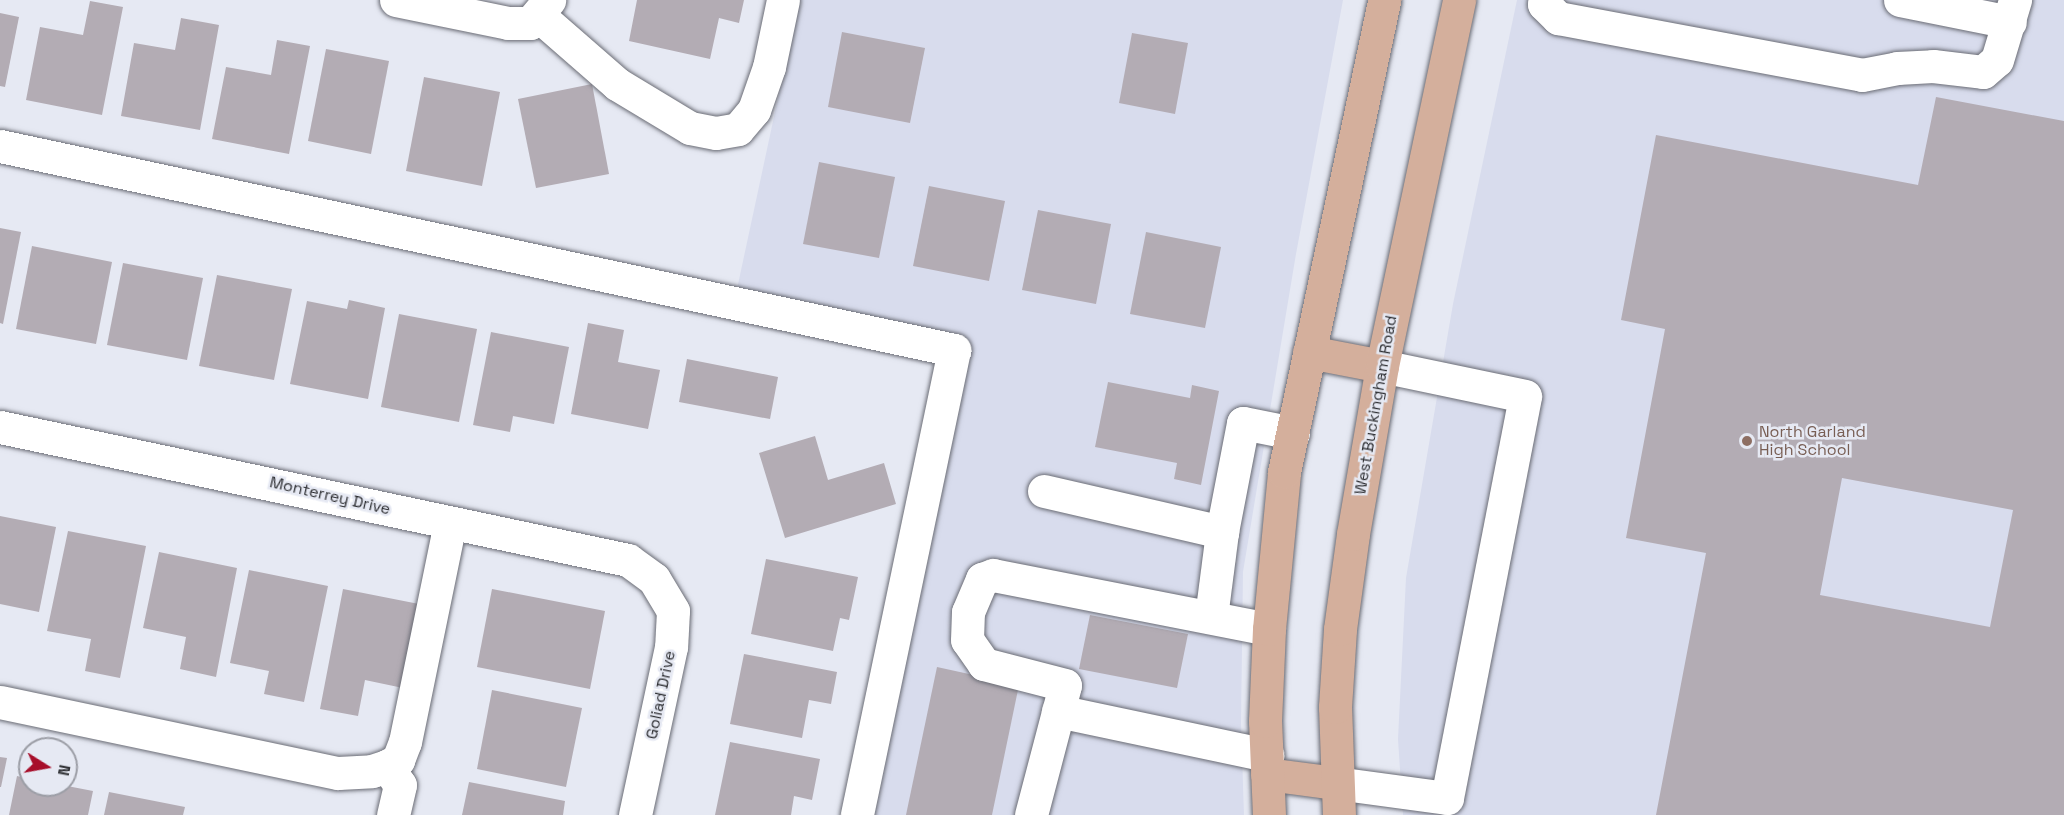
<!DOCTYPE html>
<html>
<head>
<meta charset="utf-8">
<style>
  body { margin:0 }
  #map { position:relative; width:2064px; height:815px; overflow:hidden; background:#e6e9f3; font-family:"Space Grotesk",sans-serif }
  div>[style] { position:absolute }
  .built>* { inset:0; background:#d8dced }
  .building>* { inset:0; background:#b3acb4 }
  .roads { filter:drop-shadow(0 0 2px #6a6c75) drop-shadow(0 0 2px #6a6c75) }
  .minor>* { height:33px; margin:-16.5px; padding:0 16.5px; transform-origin:16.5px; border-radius:16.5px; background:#fff }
  .major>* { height:33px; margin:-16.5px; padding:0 16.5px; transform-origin:16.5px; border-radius:16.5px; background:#d4af9c }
  .dots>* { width:16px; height:16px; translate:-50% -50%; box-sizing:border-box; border:3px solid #e6e9f3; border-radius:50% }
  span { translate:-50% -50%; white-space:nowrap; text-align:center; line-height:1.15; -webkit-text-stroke:5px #e6e9f3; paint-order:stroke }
  .street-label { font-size:16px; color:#2d2e32 }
  .education-label { font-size:16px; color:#785e54 }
  .left { translate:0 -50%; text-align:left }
  .north { position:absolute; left:18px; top:737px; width:60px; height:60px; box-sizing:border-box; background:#e6e9f3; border:2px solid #9c9ea6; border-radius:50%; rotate:101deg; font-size:16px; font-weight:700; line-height:24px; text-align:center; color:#2d2e32 }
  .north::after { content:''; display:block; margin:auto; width:21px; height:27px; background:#a70e2a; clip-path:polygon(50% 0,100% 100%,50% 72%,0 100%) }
</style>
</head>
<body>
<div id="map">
  <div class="built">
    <div style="clip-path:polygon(799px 0,1343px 0,1296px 254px,1243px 572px,1241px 723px,1244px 815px,857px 815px,954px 350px,734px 303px)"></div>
    <div style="clip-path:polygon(1517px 0,2064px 0,2064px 815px,1403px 815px,1398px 739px,1406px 578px,1453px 304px)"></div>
  </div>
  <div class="building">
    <div style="clip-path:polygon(637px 0,744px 0,739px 23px,719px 18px,710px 59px,629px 41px)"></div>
    <div style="clip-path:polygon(90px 1px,123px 7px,102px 115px,26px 100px,40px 27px,83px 35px)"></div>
    <div style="clip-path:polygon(0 13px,19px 17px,5px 87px,0 86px)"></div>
    <div style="clip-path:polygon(181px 18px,219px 25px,200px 130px,121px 116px,134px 43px,175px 50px)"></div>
    <div style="clip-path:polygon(842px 32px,925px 48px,910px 123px,828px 107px)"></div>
    <div style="clip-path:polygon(1132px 33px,1188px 43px,1175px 114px,1119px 103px)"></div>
    <div style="clip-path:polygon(277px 40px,310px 46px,289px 154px,212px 139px,226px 67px,271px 75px)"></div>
    <div style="clip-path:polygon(326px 49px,389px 61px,371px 154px,308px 141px)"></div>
    <div style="clip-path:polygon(424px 77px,500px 92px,482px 186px,406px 171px)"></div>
    <div style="clip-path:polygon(592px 84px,609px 174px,536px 188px,518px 99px)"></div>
    <div style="clip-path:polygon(evenodd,1936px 97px,2064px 121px,2064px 815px,1656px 815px,1706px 553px,1626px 538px,1665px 329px,1621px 320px,1656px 135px,1918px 185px,1936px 97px,1842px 478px,2013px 510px,1990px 627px,1820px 595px,1842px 478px)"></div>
    <div style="clip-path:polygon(819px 162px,895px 177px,879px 258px,803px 244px)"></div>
    <div style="clip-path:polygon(929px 186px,1005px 201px,989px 281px,913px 266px)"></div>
    <div style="clip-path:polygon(1038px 210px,1111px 224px,1096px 304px,1022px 290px)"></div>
    <div style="clip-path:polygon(0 228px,21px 232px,3px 324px,0 323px)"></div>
    <div style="clip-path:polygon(1146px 232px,1221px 247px,1205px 328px,1130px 314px)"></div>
    <div style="clip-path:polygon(32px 246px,112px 262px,96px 344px,16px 329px)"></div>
    <div style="clip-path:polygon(123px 263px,203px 278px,187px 360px,107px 345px)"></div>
    <div style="clip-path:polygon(217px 275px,292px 289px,274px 380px,199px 366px)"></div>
    <div style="clip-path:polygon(349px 300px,385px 308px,368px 399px,290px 384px,307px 301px,347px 309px)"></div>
    <div style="clip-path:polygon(399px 314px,477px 329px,459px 422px,381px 407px)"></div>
    <div style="clip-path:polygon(588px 323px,624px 330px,618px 362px,660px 370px,648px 429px,571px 414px)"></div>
    <div style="clip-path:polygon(491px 332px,569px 347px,554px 424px,513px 416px,510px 432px,473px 425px)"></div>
    <div style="clip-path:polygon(687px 359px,778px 377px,770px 419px,679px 402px)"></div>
    <div style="clip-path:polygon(1108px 382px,1190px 398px,1192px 385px,1219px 391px,1201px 485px,1174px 479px,1177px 463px,1095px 447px)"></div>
    <div style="clip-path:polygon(815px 436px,828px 480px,884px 463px,896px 504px,785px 538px,759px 453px)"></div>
    <div style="clip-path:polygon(0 516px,56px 527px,39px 612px,0 604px)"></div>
    <div style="clip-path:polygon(68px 531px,146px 546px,120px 678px,85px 671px,91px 639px,47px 631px)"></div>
    <div style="clip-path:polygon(159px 552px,237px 568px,216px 677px,180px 669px,186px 637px,143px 628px)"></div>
    <div style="clip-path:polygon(766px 559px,858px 577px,849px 620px,840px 618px,833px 651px,751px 634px)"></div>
    <div style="clip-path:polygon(249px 570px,328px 586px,304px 702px,264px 694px,269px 671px,230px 663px)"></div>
    <div style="clip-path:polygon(343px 589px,419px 604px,403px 688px,365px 680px,358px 716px,320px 709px)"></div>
    <div style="clip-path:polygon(492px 589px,605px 611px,590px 689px,477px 667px)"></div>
    <div style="clip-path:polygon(1090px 615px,1188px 634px,1177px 688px,1079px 669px)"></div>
    <div style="clip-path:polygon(744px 654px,837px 672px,831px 704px,809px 700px,802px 738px,730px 724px)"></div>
    <div style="clip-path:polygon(937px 667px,1019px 685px,992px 815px,906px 815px)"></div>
    <div style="clip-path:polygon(492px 690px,582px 708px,566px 787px,477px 769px)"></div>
    <div style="clip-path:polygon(730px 742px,820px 759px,812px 800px,794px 796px,791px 815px,715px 815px)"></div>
    <div style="clip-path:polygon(0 757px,7px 758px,1px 787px,0 787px)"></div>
    <div style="clip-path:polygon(17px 776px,30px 779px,30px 785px,62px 785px,93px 791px,88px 815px,9px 815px)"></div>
    <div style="clip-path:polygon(469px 782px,565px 801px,563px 815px,462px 815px)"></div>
    <div style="clip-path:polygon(109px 792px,185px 807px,183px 815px,104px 815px)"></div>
  </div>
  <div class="roads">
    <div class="minor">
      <div style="left:396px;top:0;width:114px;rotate:11.6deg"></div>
      <div style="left:508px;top:23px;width:22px"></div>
      <div style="left:530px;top:23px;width:30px;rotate:-50deg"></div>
      <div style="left:1545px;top:0;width:4px;rotate:104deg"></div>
      <div style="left:1544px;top:4px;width:20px;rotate:45deg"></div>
      <div style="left:1558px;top:18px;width:309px;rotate:10.6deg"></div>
      <div style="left:1862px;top:75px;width:36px;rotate:-11deg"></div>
      <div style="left:1897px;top:68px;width:36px;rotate:-3deg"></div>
      <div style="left:1933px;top:66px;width:50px;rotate:6.8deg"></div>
      <div style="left:1983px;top:72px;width:18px;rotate:-41deg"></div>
      <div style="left:1997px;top:60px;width:63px;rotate:-73.3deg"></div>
      <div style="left:1900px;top:0;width:112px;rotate:11.3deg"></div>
      <div style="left:538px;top:15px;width:105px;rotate:41.1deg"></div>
      <div style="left:617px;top:84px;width:85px;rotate:31.1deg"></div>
      <div style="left:690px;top:128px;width:26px;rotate:11deg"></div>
      <div style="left:716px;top:133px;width:22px;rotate:-10deg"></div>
      <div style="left:738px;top:129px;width:25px;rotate:-50deg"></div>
      <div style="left:754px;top:110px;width:46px;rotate:-70.8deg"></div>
      <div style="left:769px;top:67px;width:68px;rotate:-78.2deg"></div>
      <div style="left:0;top:146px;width:976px;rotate:12.07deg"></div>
      <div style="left:954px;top:350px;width:475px;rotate:101.8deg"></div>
      <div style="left:0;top:427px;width:642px;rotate:11.96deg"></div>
      <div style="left:628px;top:560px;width:32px;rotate:36deg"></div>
      <div style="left:654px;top:579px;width:37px;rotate:59deg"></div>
      <div style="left:673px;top:611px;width:36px;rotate:93deg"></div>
      <div style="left:671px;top:647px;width:172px;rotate:102.1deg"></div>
      <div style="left:1044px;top:491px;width:183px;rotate:13deg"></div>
      <div style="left:1222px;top:532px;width:111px;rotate:-79.1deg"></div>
      <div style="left:1243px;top:423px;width:51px;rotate:11.3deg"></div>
      <div style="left:1211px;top:617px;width:86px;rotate:-82.6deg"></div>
      <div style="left:0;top:702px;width:345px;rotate:11.9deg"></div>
      <div style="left:338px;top:773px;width:34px;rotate:-3deg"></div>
      <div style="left:372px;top:771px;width:16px;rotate:-18deg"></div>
      <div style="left:387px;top:766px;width:13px;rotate:-29deg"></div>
      <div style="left:398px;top:760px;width:19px;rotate:-69deg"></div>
      <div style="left:405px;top:742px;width:224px;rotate:-78.4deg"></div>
      <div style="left:1058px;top:711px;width:214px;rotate:11.9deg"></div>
      <div style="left:387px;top:766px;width:23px;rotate:56deg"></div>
      <div style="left:400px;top:785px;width:31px;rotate:103deg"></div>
      <div style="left:1336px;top:783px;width:112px;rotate:7.7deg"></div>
      <div style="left:1447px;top:798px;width:409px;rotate:-79deg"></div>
      <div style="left:1525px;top:396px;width:146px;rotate:-168.2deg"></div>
      <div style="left:1031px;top:815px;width:134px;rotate:-75.3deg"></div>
      <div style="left:1065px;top:685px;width:84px;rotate:-165.5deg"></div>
      <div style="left:984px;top:664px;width:29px;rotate:-125deg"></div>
      <div style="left:967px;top:640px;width:28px;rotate:-88deg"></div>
      <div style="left:968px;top:612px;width:36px;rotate:-67deg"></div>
      <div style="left:982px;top:579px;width:12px;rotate:-20deg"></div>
      <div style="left:993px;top:575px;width:281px;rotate:11.1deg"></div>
    </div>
    <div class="major">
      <div style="left:1309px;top:352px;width:74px;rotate:10.9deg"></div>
      <div style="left:1267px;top:774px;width:70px;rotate:7.4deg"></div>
      <div style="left:1269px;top:815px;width:94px;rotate:-92.4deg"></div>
      <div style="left:1265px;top:721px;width:92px;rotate:-87.5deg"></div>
      <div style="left:1269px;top:629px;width:158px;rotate:-84.5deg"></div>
      <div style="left:1284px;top:472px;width:482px;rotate:-78deg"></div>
      <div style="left:1339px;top:815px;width:108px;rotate:-92.1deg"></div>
      <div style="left:1335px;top:707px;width:78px;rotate:-86.3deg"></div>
      <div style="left:1340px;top:629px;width:96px;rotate:-82.2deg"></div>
      <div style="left:1353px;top:534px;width:170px;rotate:-80.2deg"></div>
      <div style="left:1382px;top:366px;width:374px;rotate:-78.1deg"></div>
    </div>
  </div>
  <div class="dots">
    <div style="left:1747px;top:441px;background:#8d6e63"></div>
  </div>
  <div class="street-label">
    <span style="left:1376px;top:405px;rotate:-80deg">West Buckingham Road</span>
    <span style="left:330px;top:496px;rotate:13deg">Monterrey Drive</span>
    <span style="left:661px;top:695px;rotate:-78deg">Goliad Drive</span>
  </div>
  <div class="education-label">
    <span class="left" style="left:1759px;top:441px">North Garland<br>High School</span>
  </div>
  <div class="north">N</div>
</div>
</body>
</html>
